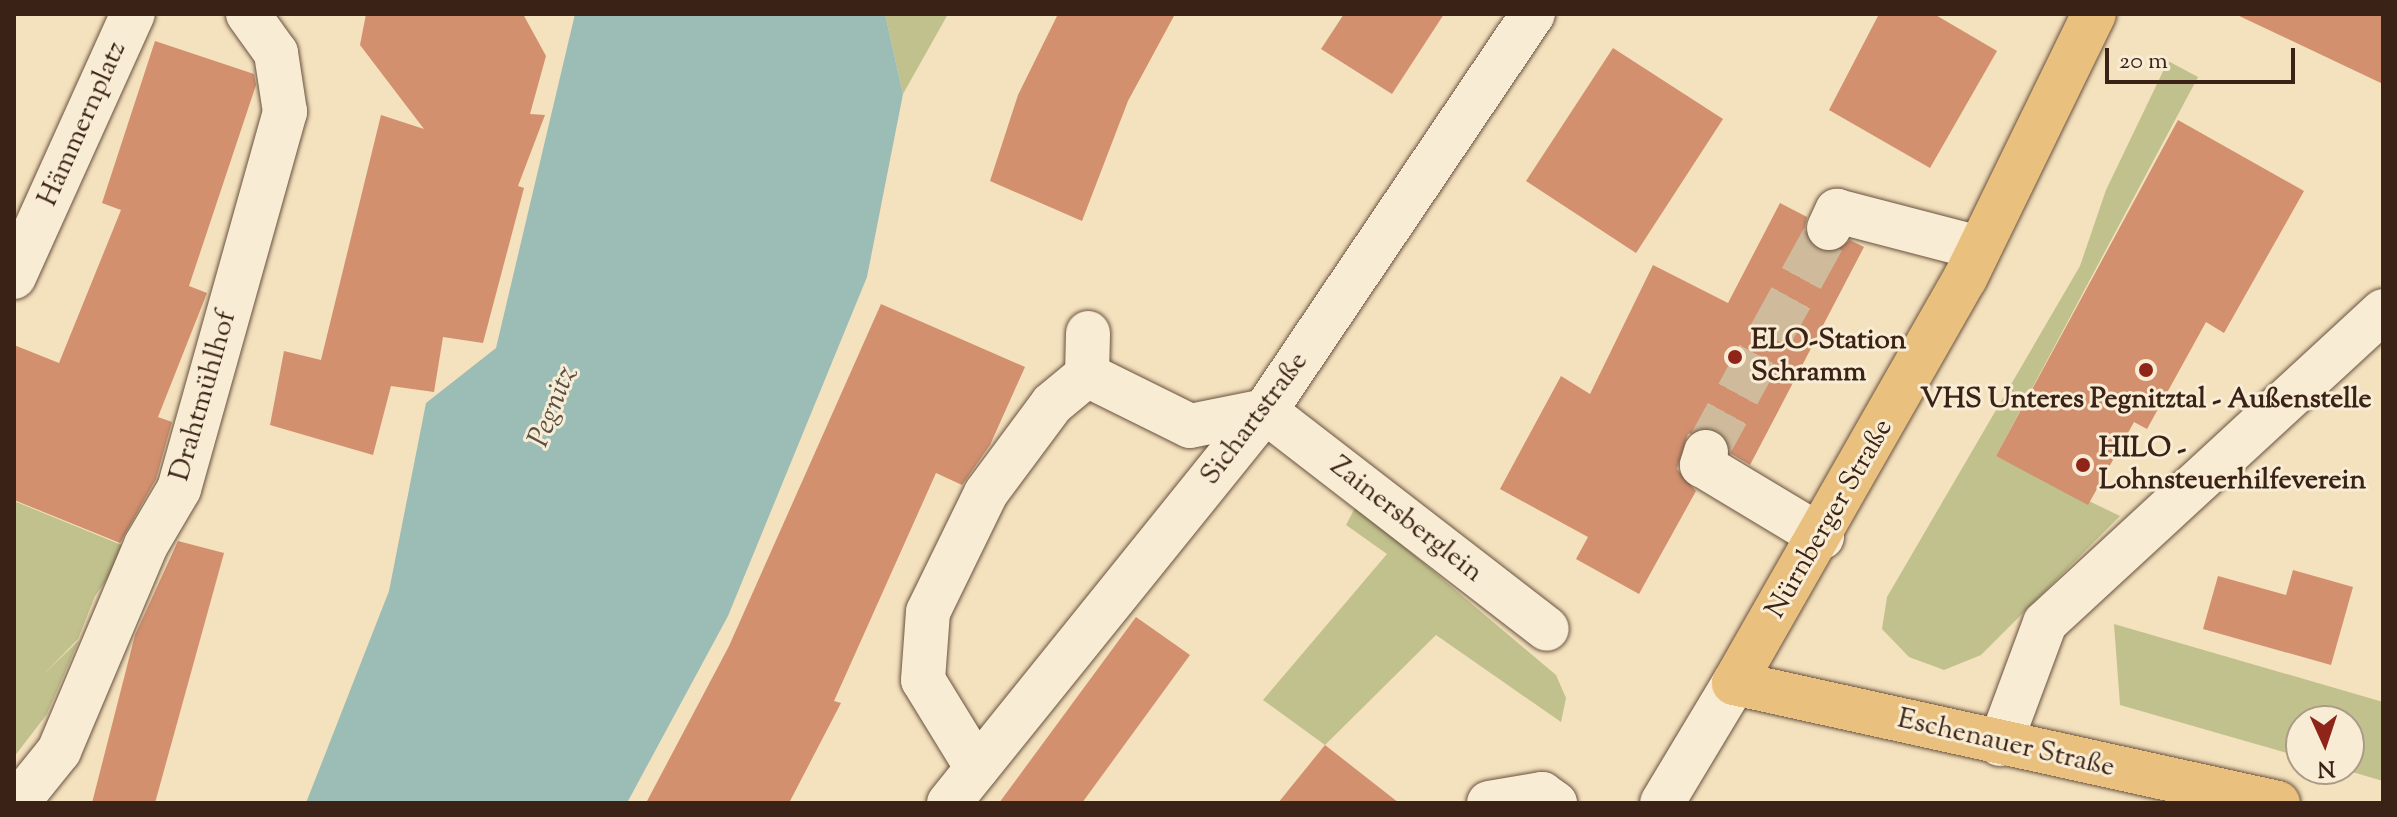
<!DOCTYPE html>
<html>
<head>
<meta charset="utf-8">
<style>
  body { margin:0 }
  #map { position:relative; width:2397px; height:817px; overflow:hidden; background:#f4e1bd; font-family:"Sorts Mill Goudy",serif }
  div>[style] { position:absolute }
  .green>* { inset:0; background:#c1c18d }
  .water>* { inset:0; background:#9cbdb5 }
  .building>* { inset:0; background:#d2906f }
  .minor-tunnel>* { height:44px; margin-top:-22px; transform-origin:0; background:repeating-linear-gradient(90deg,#cfbb9c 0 44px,transparent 0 66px) }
  .roads { filter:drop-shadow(0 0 2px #695240) drop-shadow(0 0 2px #695240) }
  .minor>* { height:44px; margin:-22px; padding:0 22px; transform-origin:22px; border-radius:22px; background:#f8ecd4 }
  .major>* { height:44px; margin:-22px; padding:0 22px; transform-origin:22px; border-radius:22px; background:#eac07e }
  .dots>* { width:22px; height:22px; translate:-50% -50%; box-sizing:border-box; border:4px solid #f8ecd4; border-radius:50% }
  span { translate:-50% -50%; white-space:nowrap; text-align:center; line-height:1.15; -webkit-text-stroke:6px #f8ecd4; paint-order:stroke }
  .street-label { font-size:28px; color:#3b2216 }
  .poi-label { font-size:28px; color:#3b2216; font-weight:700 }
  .left { translate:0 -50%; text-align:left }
  .water-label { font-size:30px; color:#585046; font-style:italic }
  .frame { position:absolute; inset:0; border:16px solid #3b2216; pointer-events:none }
  .north { position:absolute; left:2285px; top:705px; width:80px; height:80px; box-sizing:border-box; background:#f8ecd4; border:2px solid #ac9b88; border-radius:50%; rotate:177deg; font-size:22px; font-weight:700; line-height:32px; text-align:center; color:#3b2216 }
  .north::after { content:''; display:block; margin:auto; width:28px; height:36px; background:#8f2418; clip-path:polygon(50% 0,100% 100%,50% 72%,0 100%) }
  .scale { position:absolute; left:2105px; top:48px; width:190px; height:36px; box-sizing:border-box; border:4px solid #3b2216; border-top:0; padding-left:10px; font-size:24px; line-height:28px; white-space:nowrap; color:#3b2216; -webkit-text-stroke:6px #f8ecd4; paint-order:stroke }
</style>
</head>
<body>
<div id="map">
  <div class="green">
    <div style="clip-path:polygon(885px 14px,948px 14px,903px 94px)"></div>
    <div style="clip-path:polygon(2168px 61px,2198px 77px,1996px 456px,2120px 516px,1981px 655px,1944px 670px,1909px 657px,1882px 629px,1887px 597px,2080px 266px,2106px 190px)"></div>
    <div style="clip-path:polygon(14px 501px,129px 548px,95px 596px,78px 639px,43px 675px,79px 640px,47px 714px,14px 757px)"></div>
    <div style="clip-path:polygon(1356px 506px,1556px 675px,1566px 698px,1561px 722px,1436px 635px,1325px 745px,1263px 700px,1387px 554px,1346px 525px)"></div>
    <div style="clip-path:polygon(2114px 624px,2383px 702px,2383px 781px,2342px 769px,2349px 769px,2349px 721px,2301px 721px,2301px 757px,2120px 705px)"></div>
  </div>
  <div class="water">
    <div style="clip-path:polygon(575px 14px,885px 14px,903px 94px,867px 277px,728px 616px,627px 803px,306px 803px,389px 591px,426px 403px,496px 348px)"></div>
  </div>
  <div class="building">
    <div style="clip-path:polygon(366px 14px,523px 14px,546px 56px,530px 114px,545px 115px,518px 186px,524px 188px,483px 343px,443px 337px,434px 392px,391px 386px,373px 455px,270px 425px,284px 351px,321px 360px,381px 115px,424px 129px,360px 45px)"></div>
    <div style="clip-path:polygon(1058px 14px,1175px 14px,1128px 101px,1082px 221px,990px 181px,1018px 95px)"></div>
    <div style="clip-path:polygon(1344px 14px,1444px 14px,1392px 94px,1321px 49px)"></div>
    <div style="clip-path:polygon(1879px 14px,1934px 14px,1997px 51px,1930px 168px,1829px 110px)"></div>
    <div style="clip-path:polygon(2235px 14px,2383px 14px,2383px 84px)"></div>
    <div style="clip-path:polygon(155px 41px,254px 74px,256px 85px,189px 286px,207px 293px,158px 417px,172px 422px,156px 479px,120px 543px,14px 500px,14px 345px,59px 363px,121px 210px,102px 203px)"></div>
    <div style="clip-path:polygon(1613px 48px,1723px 119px,1636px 253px,1526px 181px)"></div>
    <div style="clip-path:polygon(2178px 120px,2304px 191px,2224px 333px,2206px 322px,2147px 429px,2134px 422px,2088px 505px,1996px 456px)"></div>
    <div style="clip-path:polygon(1780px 203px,1807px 217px,1804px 231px,1818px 250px,1832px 253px,1850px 240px,1864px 247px,1750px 465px,1730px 453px,1714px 428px,1688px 434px,1677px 469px,1696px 491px,1639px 594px,1576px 559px,1588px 537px,1500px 489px,1561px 376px,1590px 394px,1653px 265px,1728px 303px)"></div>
    <div style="clip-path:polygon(881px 304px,1025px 367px,990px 445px,962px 485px,936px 473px,834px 701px,841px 703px,789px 803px,646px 803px,729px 646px)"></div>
    <div style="clip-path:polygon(178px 541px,224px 553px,155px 803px,92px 803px,135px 635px)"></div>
    <div style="clip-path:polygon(2293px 570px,2353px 587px,2331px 665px,2203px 629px,2218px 576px,2286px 595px)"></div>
    <div style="clip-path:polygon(1136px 617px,1190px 655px,1082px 803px,999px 803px)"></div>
    <div style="clip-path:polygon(1325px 745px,1399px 803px,1278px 803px)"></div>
  </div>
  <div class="minor-tunnel">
    <div style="left:1706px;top:452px;width:256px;rotate:-61.2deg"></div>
  </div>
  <div class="roads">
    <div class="minor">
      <div style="left:1829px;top:228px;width:19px;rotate:-65deg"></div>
      <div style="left:1837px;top:211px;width:147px;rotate:14.6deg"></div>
      <div style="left:14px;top:277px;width:289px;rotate:-65.7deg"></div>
      <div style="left:1087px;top:375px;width:42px;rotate:-88.6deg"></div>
      <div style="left:1265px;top:411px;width:356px;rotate:37.7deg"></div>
      <div style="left:1706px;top:452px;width:14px;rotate:107deg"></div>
      <div style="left:1702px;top:465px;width:140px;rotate:31deg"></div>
      <div style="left:2000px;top:744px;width:129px;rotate:-69.6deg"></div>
      <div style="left:2045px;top:623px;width:460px;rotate:-42.7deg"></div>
      <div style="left:977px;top:768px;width:103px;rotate:-121.5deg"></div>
      <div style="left:923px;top:680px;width:68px;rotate:-85.8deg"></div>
      <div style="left:928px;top:612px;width:132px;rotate:-64deg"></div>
      <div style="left:986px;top:493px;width:111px;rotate:-53.4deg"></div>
      <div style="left:1052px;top:404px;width:45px;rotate:-39.6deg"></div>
      <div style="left:1087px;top:375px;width:115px;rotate:26.3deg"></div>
      <div style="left:1190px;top:426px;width:76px;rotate:-11.3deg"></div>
      <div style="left:17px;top:803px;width:67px;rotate:-51.1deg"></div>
      <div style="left:59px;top:751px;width:224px;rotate:-67.1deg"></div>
      <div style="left:146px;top:545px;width:65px;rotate:-59.5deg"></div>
      <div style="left:179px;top:489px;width:392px;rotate:-74.3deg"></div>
      <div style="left:285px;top:112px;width:60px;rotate:-98.7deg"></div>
      <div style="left:276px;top:53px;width:48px;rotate:-125.7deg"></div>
      <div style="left:949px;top:803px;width:504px;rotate:-51.13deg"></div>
      <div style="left:1265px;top:411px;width:479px;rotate:-56deg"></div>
      <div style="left:1489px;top:803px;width:54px;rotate:-9.6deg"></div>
      <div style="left:1542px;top:794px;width:16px;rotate:35deg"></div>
      <div style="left:1662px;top:803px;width:140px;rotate:-59deg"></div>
    </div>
    <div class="major">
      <div style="left:2094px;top:14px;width:294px;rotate:116deg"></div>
      <div style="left:1965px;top:278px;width:466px;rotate:119.7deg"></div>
      <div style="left:1734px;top:683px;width:557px;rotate:12.44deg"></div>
    </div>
  </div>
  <div class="dots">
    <div style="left:1735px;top:357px;background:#8f2418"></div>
    <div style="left:2146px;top:370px;background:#8f2418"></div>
    <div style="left:2083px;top:465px;background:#8f2418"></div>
  </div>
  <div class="street-label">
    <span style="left:83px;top:124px;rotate:-66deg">Hämmernplatz</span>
    <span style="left:204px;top:396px;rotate:-74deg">Drahtmühlhof</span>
    <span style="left:1255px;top:419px;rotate:-53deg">Sichartstraße</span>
    <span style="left:1830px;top:519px;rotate:-60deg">Nürnberger Straße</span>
    <span style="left:1406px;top:520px;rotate:38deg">Zainersberglein</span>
    <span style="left:2006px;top:744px;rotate:13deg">Eschenauer Straße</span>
  </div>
  <div class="poi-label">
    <span class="left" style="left:1751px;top:357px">ELO-Station<br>Schramm</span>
    <span style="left:2146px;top:400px">VHS Unteres Pegnitztal - Außenstelle</span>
    <span class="left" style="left:2099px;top:465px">HILO -<br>Lohnsteuerhilfeverein</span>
  </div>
  <div class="water-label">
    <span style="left:554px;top:407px;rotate:-69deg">Pegnitz</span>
  </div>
  <div class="frame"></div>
  <div class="north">N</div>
  <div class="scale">20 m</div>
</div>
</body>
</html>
